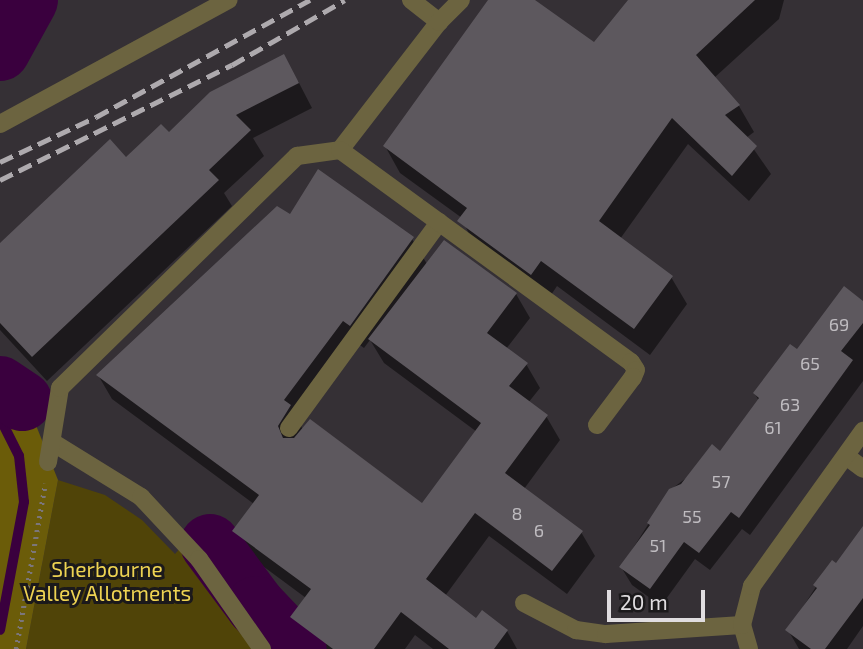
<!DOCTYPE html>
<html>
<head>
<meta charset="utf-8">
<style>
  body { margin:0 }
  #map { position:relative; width:863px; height:649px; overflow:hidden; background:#353035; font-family:"Exo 2",sans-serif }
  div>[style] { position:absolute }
  .green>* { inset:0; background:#504408 }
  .forest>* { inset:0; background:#6b5c09 }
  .shadow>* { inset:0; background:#0007 }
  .stream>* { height:10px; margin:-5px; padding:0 5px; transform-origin:5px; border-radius:5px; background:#3a003e }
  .river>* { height:60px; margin:-30px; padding:0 30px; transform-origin:30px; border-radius:30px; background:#3a003e }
  .building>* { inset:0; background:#5d585e }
  .path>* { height:4.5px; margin-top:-2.25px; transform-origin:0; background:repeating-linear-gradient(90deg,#7b767b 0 2px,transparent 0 7px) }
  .service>* { height:18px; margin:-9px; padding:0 9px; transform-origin:9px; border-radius:9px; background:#6c6440 }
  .minor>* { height:18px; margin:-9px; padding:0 9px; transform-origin:9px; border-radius:9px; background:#6c6440 }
  .rail>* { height:5px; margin-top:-2.5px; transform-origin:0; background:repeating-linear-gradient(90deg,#aeaaae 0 14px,transparent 0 21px) }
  span { translate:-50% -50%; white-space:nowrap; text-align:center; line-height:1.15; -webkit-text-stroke:6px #1b191b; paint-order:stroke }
  .number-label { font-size:18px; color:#bfbcc0 }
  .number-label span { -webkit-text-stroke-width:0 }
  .park-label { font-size:21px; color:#eed352 }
  .scale { position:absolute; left:607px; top:590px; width:98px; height:32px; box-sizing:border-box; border:4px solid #e0dde0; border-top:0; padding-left:9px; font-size:21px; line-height:24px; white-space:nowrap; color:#e0dde0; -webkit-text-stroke:5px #1b191b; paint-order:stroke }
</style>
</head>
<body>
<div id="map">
  <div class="green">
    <div style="clip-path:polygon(58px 480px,105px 495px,142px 520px,175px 554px,191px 536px,288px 649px,26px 649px)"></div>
  </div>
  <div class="forest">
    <div style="clip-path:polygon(0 376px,23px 393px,58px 480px,26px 649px,0 649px)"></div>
  </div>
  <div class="shadow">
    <div style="clip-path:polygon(490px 0,532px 0,594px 45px,630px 0,784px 0,779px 19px,714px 78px,739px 106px,754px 132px,746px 138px,771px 174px,749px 201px,688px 144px,620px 239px,671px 277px,687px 304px,650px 355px,557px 286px,547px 301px,475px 248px,462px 218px,400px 173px,385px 146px)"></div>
    <div style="clip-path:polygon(298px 81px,312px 108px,253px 138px,264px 156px,224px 193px,232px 206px,47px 381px,0 330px,0 246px,169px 134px)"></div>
    <div style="clip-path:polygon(evenodd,290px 216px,412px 239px,427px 264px,516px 294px,530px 318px,506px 349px,526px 364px,540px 388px,528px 403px,546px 416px,560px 440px,524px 489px,581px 532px,595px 556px,567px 594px,489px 536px,445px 596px,476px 620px,507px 631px,517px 649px,433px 649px,415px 635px,405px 649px,317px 649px,306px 641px,292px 617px,306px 598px,248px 555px,234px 531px,254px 504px,112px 399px,98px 375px,290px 216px,370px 340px,384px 363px,477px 432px,422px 505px,303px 430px,299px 422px,357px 343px,364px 348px,370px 340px)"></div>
    <div style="clip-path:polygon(863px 303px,863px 381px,750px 535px,742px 529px,710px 570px,695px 559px,661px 606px,632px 585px,621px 567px,670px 490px,720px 453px,759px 401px,755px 394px,797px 351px)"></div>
    <div style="clip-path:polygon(863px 529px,863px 626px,847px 649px,799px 649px,788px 630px,832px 562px,836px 565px)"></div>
  </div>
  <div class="stream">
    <div style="left:0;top:418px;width:42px;rotate:63.4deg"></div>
    <div style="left:19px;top:456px;width:46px;rotate:83.8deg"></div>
    <div style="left:24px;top:502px;width:130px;rotate:100.6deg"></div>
  </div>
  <div class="river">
    <div style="left:0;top:51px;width:58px;rotate:-61.2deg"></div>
    <div style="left:0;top:386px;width:27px;rotate:34deg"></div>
    <div style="left:210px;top:544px;width:77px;rotate:53.4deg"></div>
    <div style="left:256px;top:606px;width:59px;rotate:46.4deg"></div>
  </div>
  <div class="building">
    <div style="clip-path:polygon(488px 0,535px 0,594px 42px,628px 0,755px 0,696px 55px,740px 105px,725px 115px,757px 146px,732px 176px,672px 118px,599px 221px,673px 276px,634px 329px,541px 261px,531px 275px,457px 221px,467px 208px,383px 146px)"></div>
    <div style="clip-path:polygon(284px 54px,299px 83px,236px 115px,251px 130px,209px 170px,219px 180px,32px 357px,0 323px,0 243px,110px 139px,126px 157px,161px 124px,169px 132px,210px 92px)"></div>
    <div style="clip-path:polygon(318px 169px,414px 237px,350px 326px,343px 321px,284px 400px,291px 405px,278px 426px,283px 438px,294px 438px,310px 419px,422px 503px,481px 423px,368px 339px,444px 240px,517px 293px,487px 333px,528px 363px,509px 386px,548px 415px,505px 473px,583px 531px,552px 571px,475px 513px,426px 579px,476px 618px,482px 610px,508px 630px,494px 649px,449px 649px,401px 612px,374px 649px,333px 649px,290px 617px,311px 589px,232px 531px,259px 495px,96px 375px,277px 206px,290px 214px)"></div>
    <div style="clip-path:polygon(844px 286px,863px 301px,863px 323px,841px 351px,853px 360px,739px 518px,731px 512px,699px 553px,684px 542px,650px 589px,619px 567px,650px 525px,647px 523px,669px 489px,681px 484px,712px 444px,720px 451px,759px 398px,753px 393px,790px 344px,797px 349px)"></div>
    <div style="clip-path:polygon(863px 526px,863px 598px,825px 649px,811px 649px,785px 630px,817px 588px,813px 585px,823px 572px,832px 560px,836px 563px)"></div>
  </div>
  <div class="path">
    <div style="left:16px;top:649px;width:168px;rotate:-80deg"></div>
  </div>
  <div class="service">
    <div style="left:411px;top:0;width:36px;rotate:38deg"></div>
    <div style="left:0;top:124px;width:260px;rotate:-28.5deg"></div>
    <div style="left:340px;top:150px;width:162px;rotate:-52.3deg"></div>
    <div style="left:439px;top:22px;width:31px;rotate:-45deg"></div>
    <div style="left:289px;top:428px;width:255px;rotate:-53.9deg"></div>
    <div style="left:52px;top:442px;width:105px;rotate:31.7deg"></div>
    <div style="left:141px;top:497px;width:85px;rotate:46.9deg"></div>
    <div style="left:199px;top:559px;width:110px;rotate:55deg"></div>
    <div style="left:48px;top:462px;width:75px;rotate:-80.8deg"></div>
    <div style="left:60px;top:388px;width:332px;rotate:-44.4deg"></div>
    <div style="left:297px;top:156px;width:43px;rotate:-7.9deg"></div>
    <div style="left:340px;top:150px;width:360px;rotate:36.1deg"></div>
    <div style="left:631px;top:362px;width:9px;rotate:58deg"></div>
    <div style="left:636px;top:370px;width:8px;rotate:113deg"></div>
    <div style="left:633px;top:377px;width:60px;rotate:126.9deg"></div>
  </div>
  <div class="minor">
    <div style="left:846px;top:456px;width:21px;rotate:37deg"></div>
    <div style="left:524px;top:603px;width:59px;rotate:27.4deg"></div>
    <div style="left:576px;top:630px;width:30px;rotate:8deg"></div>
    <div style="left:606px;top:634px;width:136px;rotate:-3.8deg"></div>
    <div style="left:749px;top:649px;width:25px;rotate:-106deg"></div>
    <div style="left:742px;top:625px;width:40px;rotate:-75.6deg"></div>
    <div style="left:752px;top:586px;width:191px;rotate:-54.4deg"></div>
  </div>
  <div class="rail">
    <div style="left:0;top:162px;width:106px;rotate:-25.1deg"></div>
    <div style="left:96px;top:117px;width:244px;rotate:-28.7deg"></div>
    <div style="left:0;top:180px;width:259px;rotate:-26.4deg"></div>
    <div style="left:232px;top:65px;width:130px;rotate:-29.9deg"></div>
  </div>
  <div class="number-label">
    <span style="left:839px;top:324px">69</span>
    <span style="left:810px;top:363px">65</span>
    <span style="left:790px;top:404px">63</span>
    <span style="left:773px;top:427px">61</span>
    <span style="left:721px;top:481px">57</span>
    <span style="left:517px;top:513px">8</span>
    <span style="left:692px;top:516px">55</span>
    <span style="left:539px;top:530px">6</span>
    <span style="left:658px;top:545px">51</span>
  </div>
  <div class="park-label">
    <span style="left:107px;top:581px">Sherbourne<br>Valley Allotments</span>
  </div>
  <div class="scale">20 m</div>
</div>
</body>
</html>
